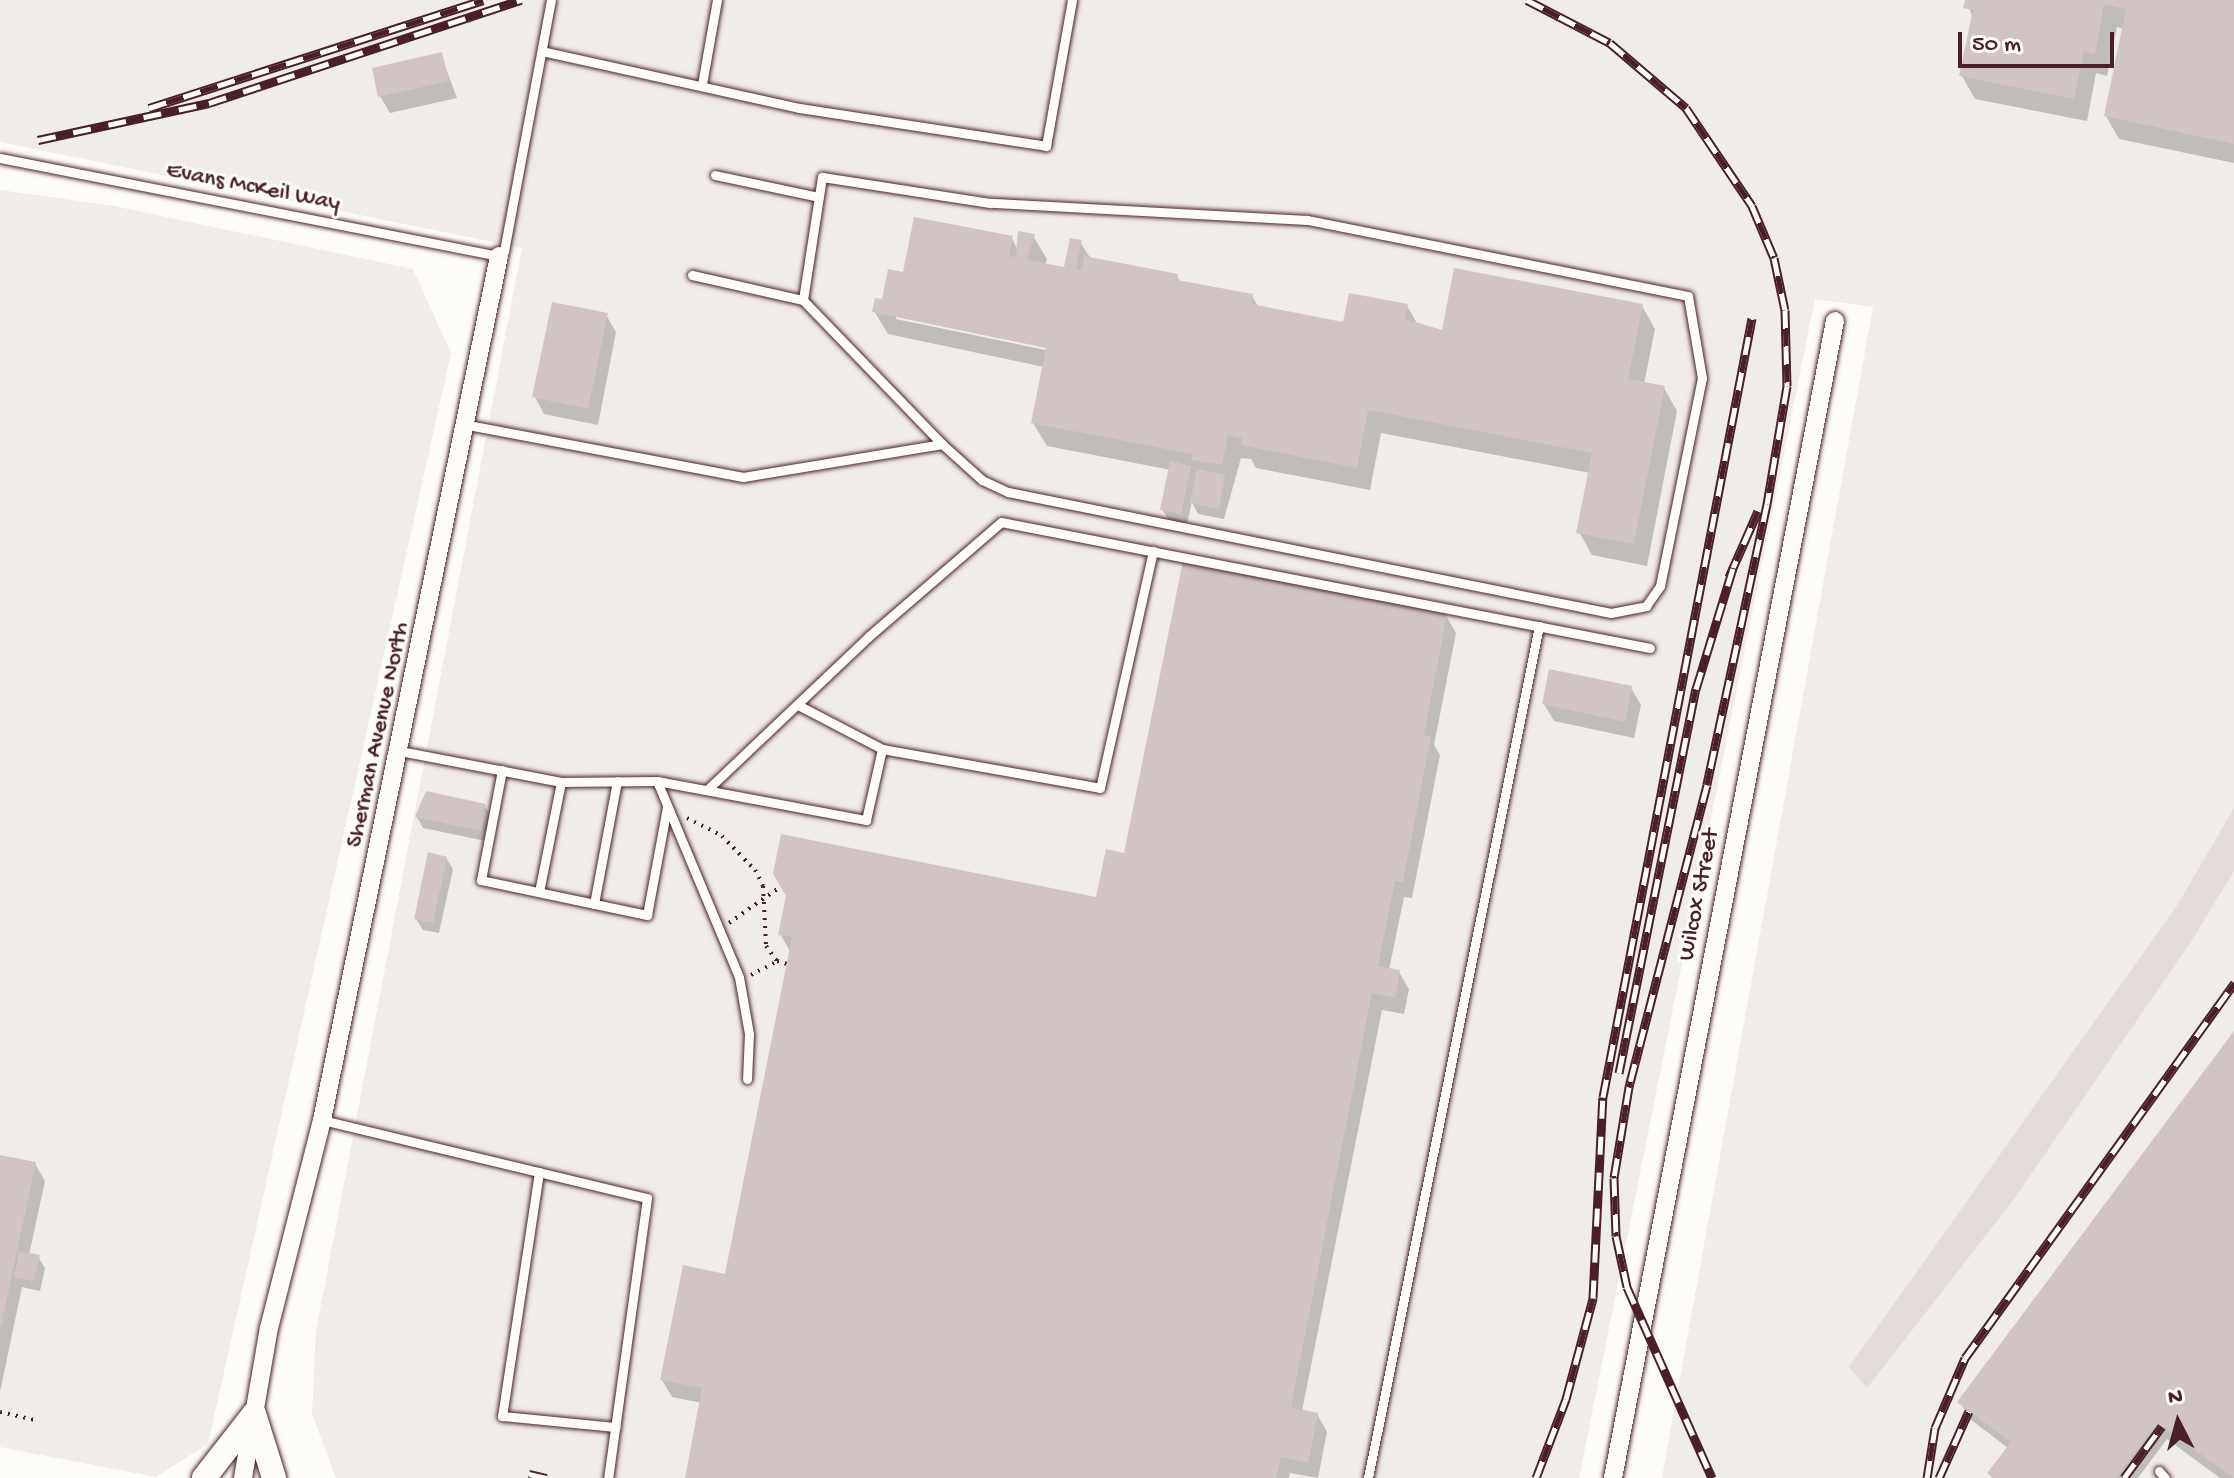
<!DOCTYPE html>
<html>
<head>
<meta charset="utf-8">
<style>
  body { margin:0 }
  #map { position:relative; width:2234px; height:1478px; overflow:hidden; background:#fdfcf7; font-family:"Gochi Hand",sans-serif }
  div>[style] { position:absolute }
  .built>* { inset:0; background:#f0ece8 }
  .green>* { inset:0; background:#e3dcda }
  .shadow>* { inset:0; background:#0003 }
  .building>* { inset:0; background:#d0c5c4 }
  .path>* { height:4px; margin-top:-2px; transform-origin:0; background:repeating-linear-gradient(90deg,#4a1f2b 0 2px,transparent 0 8px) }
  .roads { filter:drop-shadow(0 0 2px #4a1f2b) drop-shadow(0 0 2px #4a1f2b) }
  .lane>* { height:9px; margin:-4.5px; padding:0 4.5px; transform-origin:4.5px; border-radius:4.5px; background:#fdfcf7 }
  .street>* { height:18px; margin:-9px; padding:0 9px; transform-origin:9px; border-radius:9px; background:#fdfcf7 }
  .secondary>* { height:24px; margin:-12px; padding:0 12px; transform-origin:12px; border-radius:12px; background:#fdfcf7 }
  .rail>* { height:9px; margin-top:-4.5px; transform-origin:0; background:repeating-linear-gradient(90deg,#fdfcf7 0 18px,#4a1f2b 0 36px); box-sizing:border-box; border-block:2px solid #4a1f2b }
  span { translate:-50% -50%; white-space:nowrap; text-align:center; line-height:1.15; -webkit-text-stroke:6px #fdfcf7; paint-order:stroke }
  .street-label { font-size:24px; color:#4a1f2b }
  .north { position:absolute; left:2138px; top:1382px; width:80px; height:80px; -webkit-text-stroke:6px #fdfcf7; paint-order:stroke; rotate:354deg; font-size:22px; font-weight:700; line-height:32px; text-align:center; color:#4a1f2b }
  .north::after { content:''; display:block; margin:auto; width:28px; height:36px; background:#4a1f2b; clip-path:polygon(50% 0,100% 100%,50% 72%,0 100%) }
  .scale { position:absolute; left:1958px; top:32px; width:156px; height:36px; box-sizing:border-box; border:4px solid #4a1f2b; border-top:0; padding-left:10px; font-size:24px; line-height:28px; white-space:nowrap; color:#4a1f2b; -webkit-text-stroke:6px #fdfcf7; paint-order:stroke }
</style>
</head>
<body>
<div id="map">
  <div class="built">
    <div style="clip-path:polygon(0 0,2234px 0,2234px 1478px,1662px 1478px,1873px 307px,1815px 299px,1579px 1478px,336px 1478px,312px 1414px,316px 1331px,522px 248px,0 142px)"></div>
    <div style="clip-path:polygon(0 190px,114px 206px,413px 269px,451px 353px,208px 1444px,156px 1477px,0 1447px)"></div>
  </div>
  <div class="green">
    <div style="clip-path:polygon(2234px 808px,2234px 871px,2192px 940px,2014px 1199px,1867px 1388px,1849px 1367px,2178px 904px)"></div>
  </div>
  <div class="shadow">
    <div style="clip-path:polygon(1967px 0,2234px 0,2234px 163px,2119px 139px,2106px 116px,2124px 29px,2117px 27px,2107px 76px,2096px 73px,2087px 121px,1975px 99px,1962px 76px,1973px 20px)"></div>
    <div style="clip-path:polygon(441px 55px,457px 98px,390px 113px,380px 96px)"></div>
    <div style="clip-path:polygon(evenodd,1033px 236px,1047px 259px,1045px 265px,1066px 269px,1080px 242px,1091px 259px,1177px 276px,1180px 282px,1252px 296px,1259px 308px,1344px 324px,1407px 306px,1418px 325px,1443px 333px,1642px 306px,1655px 329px,1644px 384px,1664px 388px,1677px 411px,1647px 566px,1592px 555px,1579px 532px,1590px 473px,1381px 433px,1370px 490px,1256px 468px,1251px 459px,1241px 458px,1224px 519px,1198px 514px,1192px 502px,1187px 524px,1169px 520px,1162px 509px,1171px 470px,1047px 446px,1033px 423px,1044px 367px,888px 334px,874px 311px,905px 274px,1011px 237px,1018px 250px,1033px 236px,896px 315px,1056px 348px,1055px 352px,896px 319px,896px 315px)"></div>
    <div style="clip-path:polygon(606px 315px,616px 332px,598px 425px,544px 414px,535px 397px)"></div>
    <div style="clip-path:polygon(1446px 616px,1456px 633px,1434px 745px,1440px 755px,1412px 898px,1404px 897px,1389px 970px,1399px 972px,1409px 989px,1404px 1014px,1382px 1010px,1302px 1411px,1317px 1414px,1327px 1432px,1318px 1478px,1290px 1473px,1289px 1478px,686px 1478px,702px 1403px,672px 1397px,662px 1380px,726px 1276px,790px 951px,780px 934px,1097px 900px,1125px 855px)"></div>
    <div style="clip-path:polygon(1631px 688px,1641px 705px,1634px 738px,1554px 721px,1544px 704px)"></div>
    <div style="clip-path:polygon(485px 806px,491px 817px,486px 841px,423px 828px,417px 817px)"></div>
    <div style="clip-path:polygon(446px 858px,453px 869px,439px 933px,423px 930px,416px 919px)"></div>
    <div style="clip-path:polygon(2234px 1034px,2234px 1478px,2220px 1478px,2167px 1439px,2138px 1478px,1992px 1478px,1989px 1473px,2008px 1448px,1970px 1419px,1960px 1402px)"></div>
    <div style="clip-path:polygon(0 1157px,35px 1164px,45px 1181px,29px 1255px,38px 1257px,45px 1268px,40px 1291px,22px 1287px,0 1392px)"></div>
  </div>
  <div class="building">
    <div style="clip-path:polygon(1965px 0,2234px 0,2234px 144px,2104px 116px,2126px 9px,2104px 5px,2095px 54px,2084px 51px,2074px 99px,1959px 76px,1973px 10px,1963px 8px)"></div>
    <div style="clip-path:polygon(442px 52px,449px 81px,378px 97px,372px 68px)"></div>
    <div style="clip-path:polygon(914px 217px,1013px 236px,1009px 256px,1016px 257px,1018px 231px,1035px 234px,1027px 260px,1064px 267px,1070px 238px,1082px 240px,1076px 269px,1082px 270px,1084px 256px,1178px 274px,1177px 280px,1253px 294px,1251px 304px,1343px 322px,1349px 293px,1408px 304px,1405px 319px,1442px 330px,1454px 268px,1643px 304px,1628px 379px,1665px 386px,1634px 544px,1576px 533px,1592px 453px,1368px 410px,1357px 468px,1241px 445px,1242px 438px,1228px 435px,1222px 465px,1192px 460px,1192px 454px,1031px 423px,1046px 348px,872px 312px,875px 298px,882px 299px,888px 269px,903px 272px)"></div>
    <div style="clip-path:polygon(552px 302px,608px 313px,588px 409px,532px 397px)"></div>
    <div style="clip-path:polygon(1170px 461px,1191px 466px,1181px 514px,1160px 510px)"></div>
    <div style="clip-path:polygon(1197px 469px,1225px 475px,1219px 509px,1190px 503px)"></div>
    <div style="clip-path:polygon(1183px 561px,1447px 614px,1424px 735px,1431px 736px,1403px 882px,1395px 881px,1378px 966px,1400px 970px,1395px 998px,1372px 993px,1291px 1407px,1318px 1413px,1308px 1463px,1281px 1457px,1276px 1478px,685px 1478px,702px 1388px,660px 1380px,683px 1265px,725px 1274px,792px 937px,778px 935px,786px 896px,773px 874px,781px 834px,1096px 897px,1106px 849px,1124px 853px)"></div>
    <div style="clip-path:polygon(1549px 669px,1632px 686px,1625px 722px,1542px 704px)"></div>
    <div style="clip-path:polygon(426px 791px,486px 804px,481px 831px,415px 817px)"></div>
    <div style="clip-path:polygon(428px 852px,447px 857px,433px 923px,414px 919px)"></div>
    <div style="clip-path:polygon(2234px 1031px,2234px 1478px,2157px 1423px,2116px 1478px,1993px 1478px,1987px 1473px,2011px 1442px,1957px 1402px)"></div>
    <div style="clip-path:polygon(0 1155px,36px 1162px,1px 1326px,0 1326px)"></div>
    <div style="clip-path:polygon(19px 1251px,40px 1255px,34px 1281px,14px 1277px)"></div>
  </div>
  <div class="path">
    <div style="left:687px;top:818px;width:39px;rotate:27deg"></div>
    <div style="left:722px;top:836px;width:47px;rotate:45.9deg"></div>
    <div style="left:755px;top:870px;width:18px;rotate:63deg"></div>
    <div style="left:763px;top:886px;width:60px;rotate:87.1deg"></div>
    <div style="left:766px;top:946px;width:19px;rotate:54deg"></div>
    <div style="left:777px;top:961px;width:10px;rotate:17deg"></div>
    <div style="left:729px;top:923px;width:62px;rotate:-35.2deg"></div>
    <div style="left:751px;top:975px;width:30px;rotate:-28deg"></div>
    <div style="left:0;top:1412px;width:36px;rotate:13deg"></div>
  </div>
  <div class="roads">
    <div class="lane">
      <div style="left:542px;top:51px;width:263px;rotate:12.5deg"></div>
      <div style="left:799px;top:108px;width:250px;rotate:8.7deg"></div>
      <div style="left:1046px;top:146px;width:148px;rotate:-79.9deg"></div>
      <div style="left:702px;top:84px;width:85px;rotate:-79.9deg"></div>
      <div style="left:0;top:158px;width:509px;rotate:11.11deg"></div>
      <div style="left:499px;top:256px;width:7px;rotate:-45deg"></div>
      <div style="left:504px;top:251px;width:255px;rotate:-79.4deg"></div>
      <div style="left:715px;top:175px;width:106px;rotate:11.9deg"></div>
      <div style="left:692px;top:275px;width:114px;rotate:12.7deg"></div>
      <div style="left:803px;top:300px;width:200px;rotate:46deg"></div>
      <div style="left:942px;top:444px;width:54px;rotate:42deg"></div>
      <div style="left:982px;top:480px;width:29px;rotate:25deg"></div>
      <div style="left:1008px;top:492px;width:615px;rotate:11.35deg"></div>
      <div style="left:1611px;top:613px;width:36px;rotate:-11deg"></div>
      <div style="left:1646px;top:606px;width:24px;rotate:-55deg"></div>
      <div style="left:1660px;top:586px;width:212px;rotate:-78.6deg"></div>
      <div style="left:1702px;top:378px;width:83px;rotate:-99.7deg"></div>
      <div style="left:1688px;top:296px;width:389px;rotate:-168.7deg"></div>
      <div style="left:1307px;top:220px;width:317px;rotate:-176.9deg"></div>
      <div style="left:990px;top:203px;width:170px;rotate:-171.2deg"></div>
      <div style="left:822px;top:177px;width:124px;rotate:98.8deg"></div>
      <div style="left:468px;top:425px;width:280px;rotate:10.7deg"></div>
      <div style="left:743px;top:477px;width:202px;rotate:-9.4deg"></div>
      <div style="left:798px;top:705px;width:95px;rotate:27.6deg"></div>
      <div style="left:400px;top:751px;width:164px;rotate:10.9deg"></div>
      <div style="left:561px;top:782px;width:96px;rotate:-0.6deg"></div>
      <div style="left:657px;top:781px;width:213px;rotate:10.6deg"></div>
      <div style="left:866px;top:820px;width:73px;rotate:-77.3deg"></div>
      <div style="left:882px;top:749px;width:221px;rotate:10.1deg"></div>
      <div style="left:1100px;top:788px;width:243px;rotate:-77.4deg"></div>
      <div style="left:502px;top:770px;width:112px;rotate:100.8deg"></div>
      <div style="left:481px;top:880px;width:170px;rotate:11.9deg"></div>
      <div style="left:647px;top:915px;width:110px;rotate:-79.5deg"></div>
      <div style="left:657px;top:781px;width:212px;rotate:67.3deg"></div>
      <div style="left:739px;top:977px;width:58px;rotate:80deg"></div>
      <div style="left:749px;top:1034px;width:45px;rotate:92.5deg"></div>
      <div style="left:708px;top:789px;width:221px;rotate:-43.5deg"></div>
      <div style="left:868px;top:637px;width:176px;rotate:-40.8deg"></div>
      <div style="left:1001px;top:522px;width:661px;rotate:10.99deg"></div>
      <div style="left:539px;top:892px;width:112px;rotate:-78.7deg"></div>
      <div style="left:594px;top:904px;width:125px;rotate:-79.4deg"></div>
      <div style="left:322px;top:1120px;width:334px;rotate:13.5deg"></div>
      <div style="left:647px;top:1198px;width:283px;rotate:97.9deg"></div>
      <div style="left:539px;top:1172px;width:247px;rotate:98.6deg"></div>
      <div style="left:502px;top:1416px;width:114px;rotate:5.6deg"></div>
      <div style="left:2159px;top:1471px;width:9px;rotate:49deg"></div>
      <div style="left:1368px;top:1478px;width:869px;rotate:-78.65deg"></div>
    </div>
    <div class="street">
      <div style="left:243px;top:1478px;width:152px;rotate:-80.2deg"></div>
      <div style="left:269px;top:1328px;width:215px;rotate:-75.7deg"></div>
      <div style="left:322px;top:1120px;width:882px;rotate:-78.42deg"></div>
      <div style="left:1613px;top:1478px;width:1178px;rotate:-79.14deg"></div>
    </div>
    <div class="secondary">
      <div style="left:254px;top:1414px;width:67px;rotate:72.6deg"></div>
      <div style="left:204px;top:1478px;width:81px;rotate:-52deg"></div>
    </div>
  </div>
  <div class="rail">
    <div style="left:1527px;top:0;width:93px;rotate:27.4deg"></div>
    <div style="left:1610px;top:43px;width:100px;rotate:40.5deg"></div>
    <div style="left:1686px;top:108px;width:118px;rotate:56deg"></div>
    <div style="left:1752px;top:206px;width:56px;rotate:67.1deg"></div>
    <div style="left:1774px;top:258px;width:53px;rotate:78.1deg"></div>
    <div style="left:1785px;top:310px;width:76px;rotate:88.5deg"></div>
    <div style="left:1787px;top:386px;width:120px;rotate:99.6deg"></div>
    <div style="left:1767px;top:504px;width:287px;rotate:102.1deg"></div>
    <div style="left:1707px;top:785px;width:312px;rotate:104.5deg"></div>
    <div style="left:1629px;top:1087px;width:92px;rotate:99.4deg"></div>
    <div style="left:1614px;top:1178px;width:58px;rotate:88deg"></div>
    <div style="left:1616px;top:1236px;width:52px;rotate:77.8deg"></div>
    <div style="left:1627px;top:1287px;width:209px;rotate:66deg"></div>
    <div style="left:149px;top:108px;width:351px;rotate:-17.9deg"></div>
    <div style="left:38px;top:140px;width:175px;rotate:-12.2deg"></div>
    <div style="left:209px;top:103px;width:329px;rotate:-18.3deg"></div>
    <div style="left:1729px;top:577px;width:72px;rotate:-66.3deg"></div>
    <div style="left:1619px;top:1073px;width:392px;rotate:-78.7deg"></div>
    <div style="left:1696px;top:689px;width:127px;rotate:-73deg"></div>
    <div style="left:529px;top:1474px;width:18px;rotate:13deg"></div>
    <div style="left:1536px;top:1478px;width:85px;rotate:-69.2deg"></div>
    <div style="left:1566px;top:1399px;width:105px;rotate:-75deg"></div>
    <div style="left:1593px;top:1298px;width:201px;rotate:-87.2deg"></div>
    <div style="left:1603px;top:1097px;width:793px;rotate:-79.17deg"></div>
    <div style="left:1927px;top:1478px;width:51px;rotate:-80.9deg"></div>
    <div style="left:1935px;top:1428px;width:76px;rotate:-66.8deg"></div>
    <div style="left:1965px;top:1358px;width:462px;rotate:-54.3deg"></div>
    <div style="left:1939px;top:1478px;width:73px;rotate:-65.9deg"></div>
    <div style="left:2124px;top:1478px;width:64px;rotate:-53.8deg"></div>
  </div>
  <div class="street-label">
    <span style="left:253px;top:188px;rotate:11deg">Evans McKeil Way</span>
    <span style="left:379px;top:735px;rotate:-78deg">Sherman Avenue North</span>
    <span style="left:1700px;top:895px;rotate:-79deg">Wilcox Street</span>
  </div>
  <div class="north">N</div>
  <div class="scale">50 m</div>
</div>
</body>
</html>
